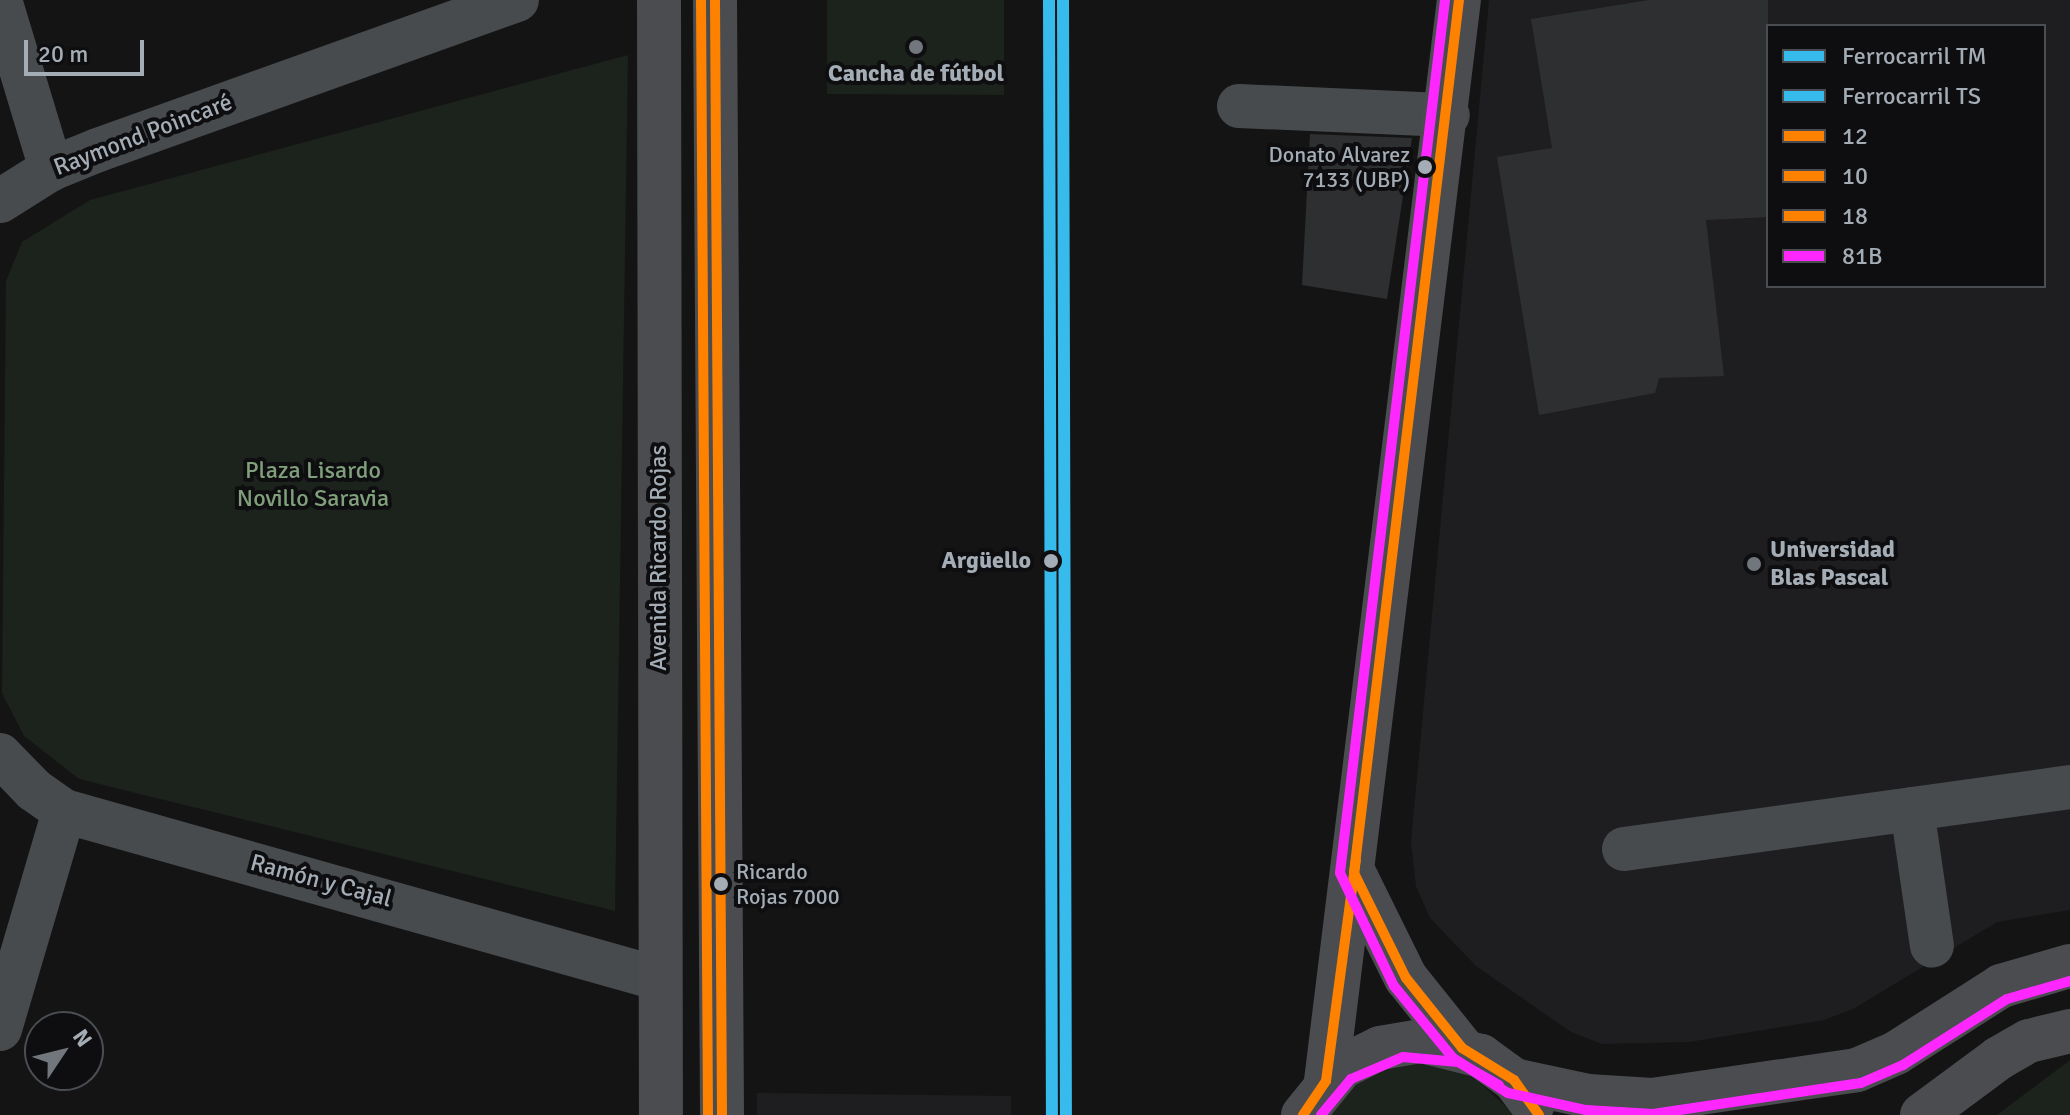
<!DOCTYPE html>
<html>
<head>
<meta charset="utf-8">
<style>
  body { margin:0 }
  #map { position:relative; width:2070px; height:1115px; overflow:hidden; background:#141414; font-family:Signika,sans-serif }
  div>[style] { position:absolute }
  .built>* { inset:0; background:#1e1e20 }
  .green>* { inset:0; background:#1c221c }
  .building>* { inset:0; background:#2e2f30 }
  .minor>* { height:44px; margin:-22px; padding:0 22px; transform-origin:22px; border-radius:22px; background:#484b4d }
  .major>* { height:44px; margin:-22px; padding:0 22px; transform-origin:22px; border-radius:22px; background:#4a4c4f }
  .bus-1>* { height:10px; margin:-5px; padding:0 5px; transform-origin:5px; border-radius:5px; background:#ff8100 }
  .bus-2>* { height:10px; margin:-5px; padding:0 5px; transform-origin:5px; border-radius:5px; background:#ff8100 }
  .bus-3>* { height:10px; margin:-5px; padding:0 5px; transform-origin:5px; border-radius:5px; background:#ff8100 }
  .bus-4>* { height:10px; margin:-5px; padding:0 5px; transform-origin:5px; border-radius:5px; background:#fe27ff }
  .rail-1>* { height:12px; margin:-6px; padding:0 6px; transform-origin:6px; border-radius:6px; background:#37bbed }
  .rail-2>* { height:12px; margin:-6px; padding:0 6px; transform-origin:6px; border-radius:6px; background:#37bbed }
  .dots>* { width:22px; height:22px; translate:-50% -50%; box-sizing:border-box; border:4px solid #0e0e10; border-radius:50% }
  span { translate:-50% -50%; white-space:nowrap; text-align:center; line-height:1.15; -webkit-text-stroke:8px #0e0e10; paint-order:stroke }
  .bus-label { font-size:22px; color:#a4adb5 }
  .right { translate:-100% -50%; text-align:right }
  .left { translate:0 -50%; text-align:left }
  .poi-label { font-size:24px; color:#a4adb5; font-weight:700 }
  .street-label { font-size:24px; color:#a4adb5 }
  .park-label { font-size:24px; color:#80a07b }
  .stop-label { font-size:24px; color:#a4adb5; font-weight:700 }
  .legend { position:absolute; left:1766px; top:24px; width:280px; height:264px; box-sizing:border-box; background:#0e0e10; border:2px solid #4a4e52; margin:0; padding:10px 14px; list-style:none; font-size:24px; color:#a4adb5 }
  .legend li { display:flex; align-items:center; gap:16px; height:40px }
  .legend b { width:40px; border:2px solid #4a4e52 }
  .north { position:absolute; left:24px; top:1011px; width:80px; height:80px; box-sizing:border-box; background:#0e0e10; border:2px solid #4a4e52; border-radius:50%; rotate:55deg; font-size:22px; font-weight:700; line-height:32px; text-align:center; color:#a4adb5 }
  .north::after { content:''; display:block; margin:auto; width:28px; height:36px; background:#72777d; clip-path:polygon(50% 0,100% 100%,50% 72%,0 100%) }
  .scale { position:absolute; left:24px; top:40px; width:120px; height:36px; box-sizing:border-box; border:4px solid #a4adb5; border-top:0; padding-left:10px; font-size:24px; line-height:28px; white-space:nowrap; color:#a4adb5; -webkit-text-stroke:6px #0e0e10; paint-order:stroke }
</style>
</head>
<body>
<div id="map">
  <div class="built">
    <div style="clip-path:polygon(evenodd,1489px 0,2070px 0,2070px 910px,1997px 922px,1853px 1009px,1824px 1020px,1689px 1042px,1602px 1044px,1571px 1032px,1476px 966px,1430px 918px,1416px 886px,1411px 842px,1489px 0,1768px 26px,2044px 26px,2044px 286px,1768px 286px,1768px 26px)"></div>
    <div style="clip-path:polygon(757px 1093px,1011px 1096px,1011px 1115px,757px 1115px)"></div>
  </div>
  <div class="green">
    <div style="clip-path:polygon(827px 0,1004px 0,1004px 95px,827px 94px)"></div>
    <div style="clip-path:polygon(628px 55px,615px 911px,79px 779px,24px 736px,2px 693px,6px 281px,22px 242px,90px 200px)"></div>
    <div style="clip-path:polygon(2070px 1060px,2070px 1115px,1997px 1115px)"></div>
    <div style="clip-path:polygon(1422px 1061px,1467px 1071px,1515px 1115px,1322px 1115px,1333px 1100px,1382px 1067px)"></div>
  </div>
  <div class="building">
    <div style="clip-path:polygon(1649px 0,1768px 0,1768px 217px,1706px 220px,1724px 376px,1659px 378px,1655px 393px,1539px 415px,1497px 157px,1552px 148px,1531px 19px)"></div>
    <div style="clip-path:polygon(1310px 134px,1412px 138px,1387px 299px,1302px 285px)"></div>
  </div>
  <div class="minor">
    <div style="left:0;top:0;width:177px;rotate:73.2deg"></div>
    <div style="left:1239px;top:106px;width:209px;rotate:2.5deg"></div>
    <div style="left:0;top:201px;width:60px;rotate:-32.1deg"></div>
    <div style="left:51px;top:169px;width:51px;rotate:-22deg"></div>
    <div style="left:98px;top:150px;width:445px;rotate:-19.7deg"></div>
    <div style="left:0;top:755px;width:49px;rotate:45.8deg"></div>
    <div style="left:34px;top:790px;width:37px;rotate:35deg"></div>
    <div style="left:64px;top:811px;width:619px;rotate:15.74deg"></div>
    <div style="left:1912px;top:809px;width:138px;rotate:81.7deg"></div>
    <div style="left:1624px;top:849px;width:450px;rotate:-7.9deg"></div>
    <div style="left:0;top:1029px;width:227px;rotate:-73.6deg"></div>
  </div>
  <div class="major">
    <div style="left:659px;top:0;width:1115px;rotate:89.9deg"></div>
    <div style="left:715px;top:0;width:1115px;rotate:89.64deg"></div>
    <div style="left:1354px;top:873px;width:117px;rotate:63.7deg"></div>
    <div style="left:1406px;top:978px;width:90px;rotate:51.3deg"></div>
    <div style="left:1514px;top:1080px;width:76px;rotate:12.2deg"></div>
    <div style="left:1588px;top:1096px;width:64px;rotate:3.6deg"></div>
    <div style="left:1652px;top:1100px;width:207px;rotate:-8.3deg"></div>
    <div style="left:1857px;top:1070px;width:43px;rotate:-23.6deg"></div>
    <div style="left:1896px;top:1053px;width:125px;rotate:-32.5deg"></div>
    <div style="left:2001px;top:986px;width:72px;rotate:-16.2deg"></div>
    <div style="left:1326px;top:1081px;width:1089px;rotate:-82.99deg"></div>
    <div style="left:1303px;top:1115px;width:62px;rotate:-50.9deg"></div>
    <div style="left:1342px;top:1067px;width:42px;rotate:-26.6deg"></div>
    <div style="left:1380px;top:1048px;width:42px;rotate:-9.7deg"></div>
    <div style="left:1421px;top:1041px;width:62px;rotate:14deg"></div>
    <div style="left:1481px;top:1056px;width:41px;rotate:36deg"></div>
    <div style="left:1514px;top:1080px;width:31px;rotate:53deg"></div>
    <div style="left:1922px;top:1115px;width:96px;rotate:-36.5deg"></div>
    <div style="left:1999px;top:1058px;width:34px;rotate:-30deg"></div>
    <div style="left:2029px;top:1041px;width:42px;rotate:-13.7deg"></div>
  </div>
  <div class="bus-1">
    <div style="left:1459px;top:0;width:879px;rotate:96.86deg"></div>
    <div style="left:1354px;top:873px;width:117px;rotate:63.7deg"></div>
    <div style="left:1406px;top:978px;width:90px;rotate:51.3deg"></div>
    <div style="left:1462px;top:1048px;width:61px;rotate:31.6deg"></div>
    <div style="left:1514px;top:1080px;width:43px;rotate:54.5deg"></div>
    <div style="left:1303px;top:1115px;width:41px;rotate:-55.9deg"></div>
    <div style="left:1326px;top:1081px;width:223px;rotate:-82.3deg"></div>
  </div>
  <div class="bus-2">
    <div style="left:715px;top:0;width:1115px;rotate:89.64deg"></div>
  </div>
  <div class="bus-3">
    <div style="left:701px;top:0;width:1115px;rotate:89.64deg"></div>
  </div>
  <div class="bus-4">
    <div style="left:1445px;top:0;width:879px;rotate:96.86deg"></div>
    <div style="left:1340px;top:873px;width:125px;rotate:64.5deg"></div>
    <div style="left:1394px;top:986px;width:93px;rotate:50.7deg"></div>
    <div style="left:1453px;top:1058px;width:65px;rotate:32.5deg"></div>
    <div style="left:1508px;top:1093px;width:80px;rotate:12.3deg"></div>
    <div style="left:1586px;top:1110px;width:67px;rotate:3.4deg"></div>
    <div style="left:1653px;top:1114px;width:210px;rotate:-8.5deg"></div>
    <div style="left:1861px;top:1083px;width:46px;rotate:-23.2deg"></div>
    <div style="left:1903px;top:1065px;width:123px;rotate:-32.4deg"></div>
    <div style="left:2007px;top:999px;width:66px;rotate:-15.9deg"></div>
    <div style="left:1321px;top:1115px;width:47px;rotate:-50.2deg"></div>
    <div style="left:1351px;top:1079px;width:56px;rotate:-22.9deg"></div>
    <div style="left:1403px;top:1057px;width:55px;rotate:5.2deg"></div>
    <div style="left:1458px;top:1062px;width:47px;rotate:29.3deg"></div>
  </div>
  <div class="rail-1">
    <div style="left:1063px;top:0;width:1115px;rotate:89.85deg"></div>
  </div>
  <div class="rail-2">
    <div style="left:1049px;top:0;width:1115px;rotate:89.85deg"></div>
  </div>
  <div class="dots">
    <div style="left:916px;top:47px;background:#72777d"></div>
    <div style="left:1425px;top:167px;background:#a4adb5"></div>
    <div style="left:1051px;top:561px;background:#a4adb5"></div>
    <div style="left:1754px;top:564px;background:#72777d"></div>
    <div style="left:721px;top:884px;background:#a4adb5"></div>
  </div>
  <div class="bus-label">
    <span class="right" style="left:1410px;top:167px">Donato Alvarez<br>7133 (UBP)</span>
    <span class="left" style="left:736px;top:884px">Ricardo<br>Rojas 7000</span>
  </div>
  <div class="poi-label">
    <span style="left:916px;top:74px">Cancha de fútbol</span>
    <span class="left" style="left:1770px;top:564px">Universidad<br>Blas Pascal</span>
  </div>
  <div class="street-label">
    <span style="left:143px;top:135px;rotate:-21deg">Raymond Poincaré</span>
    <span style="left:659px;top:558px;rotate:-90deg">Avenida Ricardo Rojas</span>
    <span style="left:321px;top:881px;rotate:15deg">Ramón y Cajal</span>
  </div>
  <div class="park-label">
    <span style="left:313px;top:485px">Plaza Lisardo<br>Novillo Saravia</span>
  </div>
  <div class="stop-label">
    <span class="right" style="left:1031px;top:561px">Argüello</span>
  </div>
  <ul class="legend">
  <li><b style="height:10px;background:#37bbed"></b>Ferrocarril TM</li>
  <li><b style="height:10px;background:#37bbed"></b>Ferrocarril TS</li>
  <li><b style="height:10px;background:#ff8100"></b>12</li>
  <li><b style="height:10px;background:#ff8100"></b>10</li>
  <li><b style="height:10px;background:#ff8100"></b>18</li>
  <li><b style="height:10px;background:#fe27ff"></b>81B</li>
  </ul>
  <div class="north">N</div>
  <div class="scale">20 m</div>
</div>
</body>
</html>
